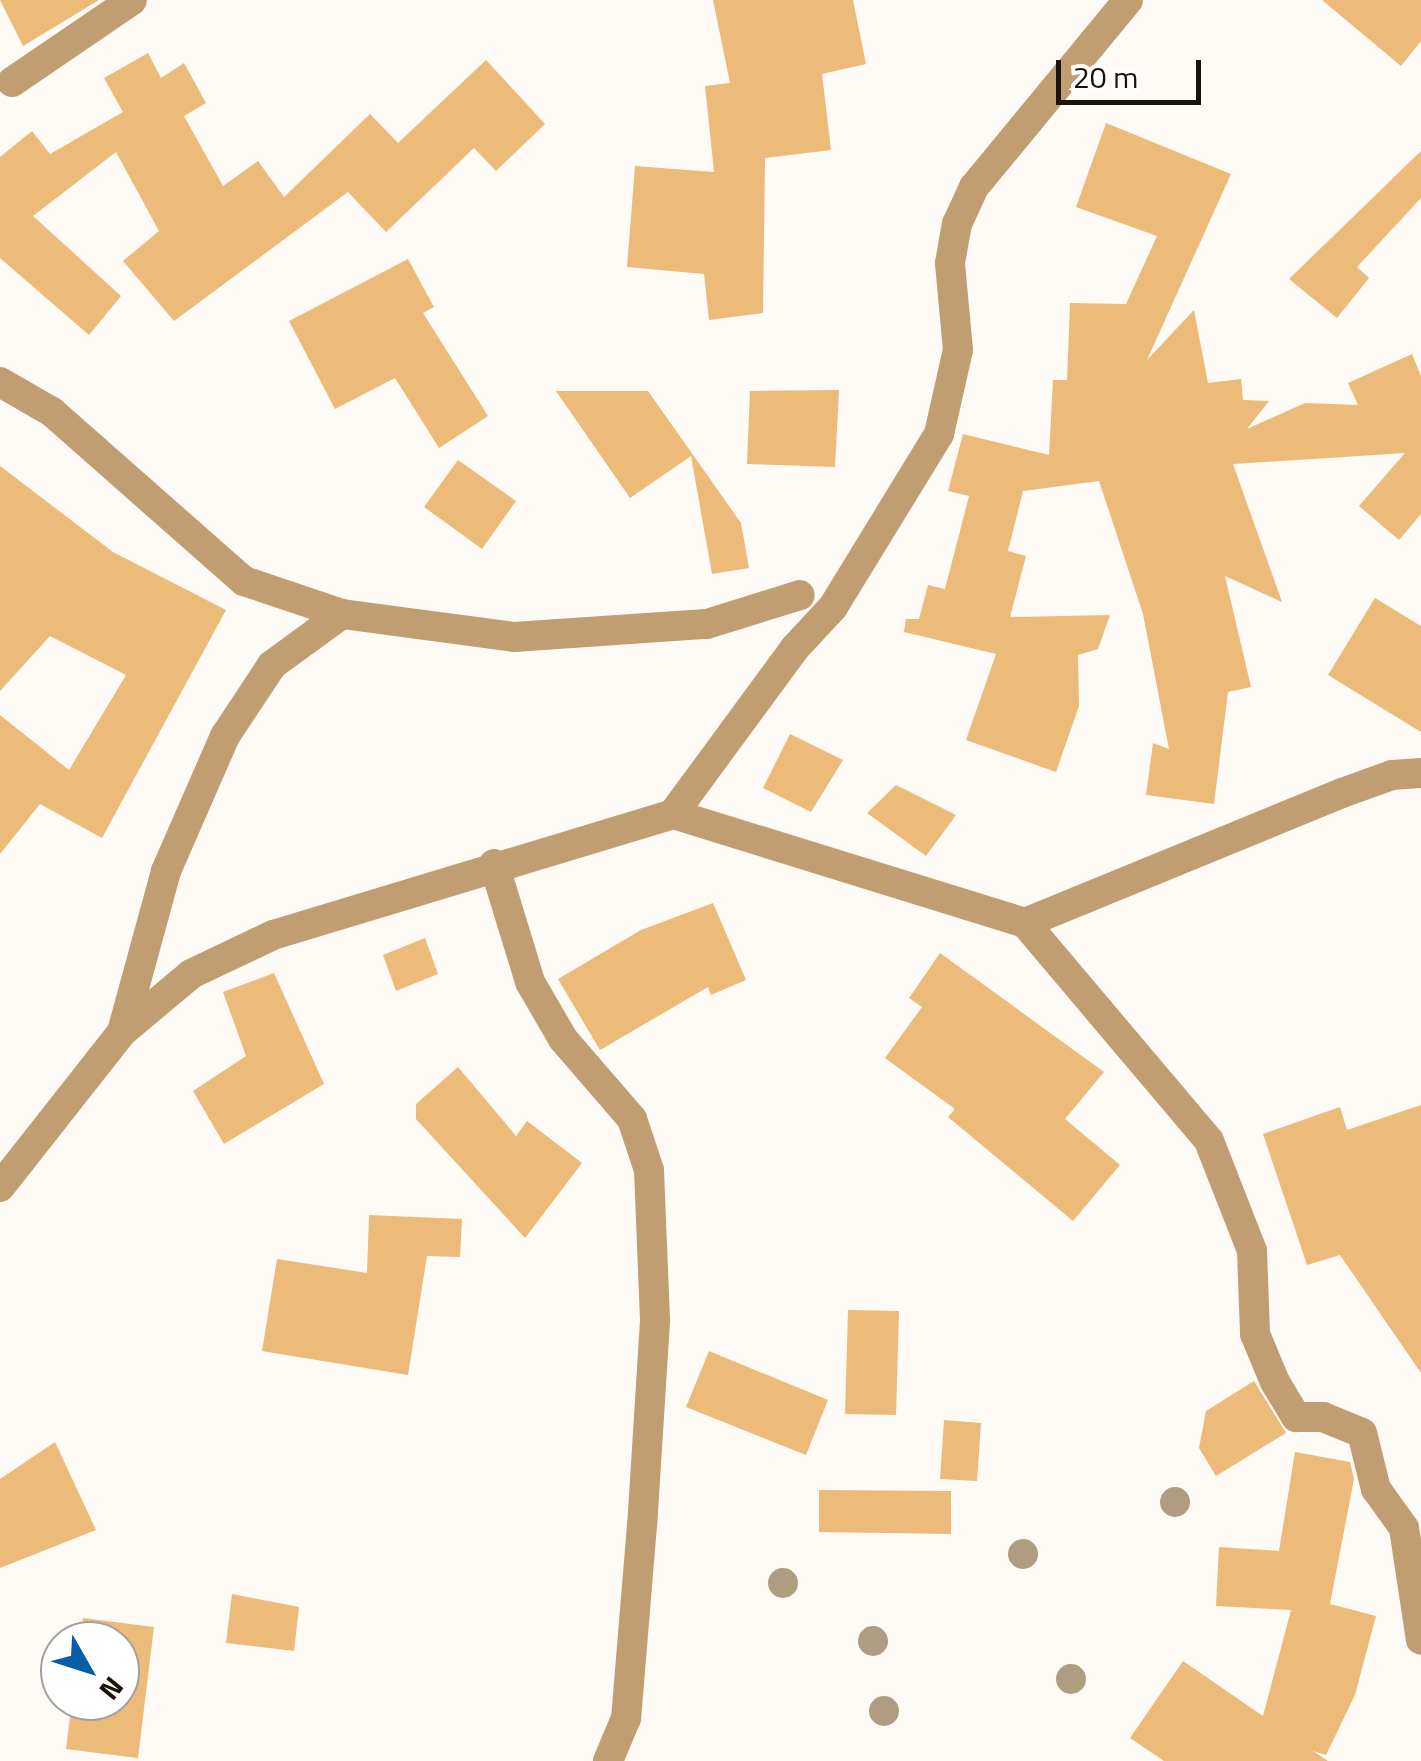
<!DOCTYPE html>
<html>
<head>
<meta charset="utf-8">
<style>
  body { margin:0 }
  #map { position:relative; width:1421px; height:1761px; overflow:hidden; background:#fefaf6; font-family:"Titillium Web",sans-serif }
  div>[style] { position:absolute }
  .building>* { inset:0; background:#ecba79 }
  .minor>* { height:30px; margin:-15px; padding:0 15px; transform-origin:15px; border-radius:15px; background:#c09e72 }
  .trees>* { width:30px; height:30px; margin:-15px; border-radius:50%; background:#b09c80 }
  span { translate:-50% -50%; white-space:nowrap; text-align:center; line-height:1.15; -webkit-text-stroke:9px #fff; paint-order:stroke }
  .north { position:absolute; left:40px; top:1621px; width:100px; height:100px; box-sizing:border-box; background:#fff; border:2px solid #a3a19d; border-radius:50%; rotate:129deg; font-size:28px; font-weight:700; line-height:40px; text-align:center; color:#19130b }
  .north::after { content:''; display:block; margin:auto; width:35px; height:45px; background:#055daa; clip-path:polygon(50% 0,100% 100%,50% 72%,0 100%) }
  .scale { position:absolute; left:1056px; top:60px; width:145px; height:45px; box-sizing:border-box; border:5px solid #19130b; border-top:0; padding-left:12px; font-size:30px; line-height:35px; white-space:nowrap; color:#19130b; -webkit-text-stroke:8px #fff; paint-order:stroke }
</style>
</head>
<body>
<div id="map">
  <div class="building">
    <div style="clip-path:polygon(0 0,99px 0,23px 46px)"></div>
    <div style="clip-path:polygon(713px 0,853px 0,866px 64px,822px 74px,831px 150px,765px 158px,763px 313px,709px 320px,704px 274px,627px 267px,635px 166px,714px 172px,705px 86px,730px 83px)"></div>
    <div style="clip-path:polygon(1322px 0,1421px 0,1421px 41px,1401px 66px)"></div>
    <div style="clip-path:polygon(148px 53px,161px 78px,184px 63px,206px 103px,184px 116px,223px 186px,258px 161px,284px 197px,370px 114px,398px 143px,486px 60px,545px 124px,496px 171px,474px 148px,386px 232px,348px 192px,174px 321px,123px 261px,159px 231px,116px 152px,33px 216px,121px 296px,89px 335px,0 258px,0 157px,32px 131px,50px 154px,123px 112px,104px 78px)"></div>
    <div style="clip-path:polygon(1106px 123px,1231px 174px,1147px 360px,1194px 310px,1208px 383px,1241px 379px,1243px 400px,1269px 401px,1247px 429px,1305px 403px,1358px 405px,1348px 383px,1412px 354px,1421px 376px,1421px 514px,1399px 540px,1359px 506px,1405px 453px,1233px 464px,1282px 602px,1225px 576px,1251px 687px,1228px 692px,1214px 804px,1146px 795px,1153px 743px,1169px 749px,1143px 614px,1099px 481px,1023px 491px,1008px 551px,1026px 556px,1010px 617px,1110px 615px,1098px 649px,1078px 655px,1079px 706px,1056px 772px,966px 740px,996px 654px,904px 632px,906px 619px,919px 619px,928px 585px,945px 589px,969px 496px,948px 491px,963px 434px,1049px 455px,1053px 380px,1067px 380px,1070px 303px,1126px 304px,1157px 236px,1076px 207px)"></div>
    <div style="clip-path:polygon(1421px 151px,1421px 198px,1357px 267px,1369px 278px,1337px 318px,1289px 279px)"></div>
    <div style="clip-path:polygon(408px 259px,434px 307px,423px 313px,488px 416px,439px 448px,395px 378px,335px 409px,289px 321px)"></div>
    <div style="clip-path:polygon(839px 390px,835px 467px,747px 464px,750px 391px)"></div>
    <div style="clip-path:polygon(556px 391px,648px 391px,741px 523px,749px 568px,712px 574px,691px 456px,630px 498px)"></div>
    <div style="clip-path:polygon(458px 460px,516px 501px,482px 549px,424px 507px)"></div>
    <div style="clip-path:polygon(0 466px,113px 552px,226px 610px,102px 838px,40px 804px,0 854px,0 715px,69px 770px,126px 675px,50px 636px,0 691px)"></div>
    <div style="clip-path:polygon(1375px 598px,1421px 626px,1421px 732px,1328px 675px)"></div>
    <div style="clip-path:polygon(790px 734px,843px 760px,811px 812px,763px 788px)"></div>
    <div style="clip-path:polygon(896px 785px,956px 815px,926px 856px,867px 813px)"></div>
    <div style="clip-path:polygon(713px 903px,746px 980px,711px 995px,708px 987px,600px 1050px,558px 979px,641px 930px)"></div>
    <div style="clip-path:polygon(425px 938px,438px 974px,396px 991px,383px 955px)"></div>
    <div style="clip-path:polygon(940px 953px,1104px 1072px,1065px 1119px,1120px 1165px,1073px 1221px,948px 1117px,955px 1109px,885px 1058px,922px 1007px,909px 998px)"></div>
    <div style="clip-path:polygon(274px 973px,324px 1084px,224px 1144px,193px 1091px,246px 1056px,223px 992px)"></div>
    <div style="clip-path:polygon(458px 1067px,516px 1136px,527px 1121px,582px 1163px,525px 1238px,416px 1119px,416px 1104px)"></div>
    <div style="clip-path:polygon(1421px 1105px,1421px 1373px,1340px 1255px,1307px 1265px,1263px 1134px,1340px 1107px,1347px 1130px)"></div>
    <div style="clip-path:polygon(369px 1215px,462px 1219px,460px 1257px,427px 1256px,408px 1375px,262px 1351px,277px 1259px,367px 1273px)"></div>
    <div style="clip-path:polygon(848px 1310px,899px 1311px,896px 1415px,845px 1414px)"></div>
    <div style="clip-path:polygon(709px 1351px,828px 1400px,806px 1455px,686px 1407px)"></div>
    <div style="clip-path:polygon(1254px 1381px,1286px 1433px,1216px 1476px,1199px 1448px,1206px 1411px)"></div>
    <div style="clip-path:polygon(944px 1420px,981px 1423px,977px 1481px,940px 1479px)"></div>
    <div style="clip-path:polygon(55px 1442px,96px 1530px,0 1568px,0 1479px)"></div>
    <div style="clip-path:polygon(1295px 1452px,1350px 1462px,1354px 1479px,1330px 1604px,1376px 1616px,1355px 1695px,1326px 1755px,1313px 1751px,1328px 1761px,1164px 1761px,1130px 1738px,1183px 1661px,1263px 1716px,1291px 1610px,1216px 1606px,1219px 1547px,1279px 1551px)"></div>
    <div style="clip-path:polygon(819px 1490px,951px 1491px,951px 1534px,819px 1532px)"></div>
    <div style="clip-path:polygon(232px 1594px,299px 1607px,294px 1651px,226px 1643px)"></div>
    <div style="clip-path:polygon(83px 1618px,154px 1627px,138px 1758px,66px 1749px,72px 1701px,120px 1701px,120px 1641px,80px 1641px)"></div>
  </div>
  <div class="minor">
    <div style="left:12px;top:82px;width:145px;rotate:-34.3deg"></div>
    <div style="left:0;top:382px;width:60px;rotate:30deg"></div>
    <div style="left:52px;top:412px;width:256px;rotate:41.4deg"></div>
    <div style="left:244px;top:581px;width:103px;rotate:18.6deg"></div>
    <div style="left:342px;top:614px;width:174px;rotate:7.6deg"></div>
    <div style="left:514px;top:637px;width:193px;rotate:-3.9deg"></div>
    <div style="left:707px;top:624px;width:97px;rotate:-17.3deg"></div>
    <div style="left:673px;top:814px;width:368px;rotate:17.2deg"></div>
    <div style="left:1025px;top:923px;width:343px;rotate:-22.3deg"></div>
    <div style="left:1342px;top:793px;width:53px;rotate:-19.8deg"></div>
    <div style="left:1392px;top:775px;width:29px;rotate:-4deg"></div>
    <div style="left:494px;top:864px;width:123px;rotate:73deg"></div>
    <div style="left:530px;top:982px;width:66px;rotate:59.9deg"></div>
    <div style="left:563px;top:1039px;width:106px;rotate:49.2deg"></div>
    <div style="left:632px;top:1119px;width:54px;rotate:71.6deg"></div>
    <div style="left:649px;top:1170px;width:151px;rotate:87.7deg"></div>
    <div style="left:655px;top:1321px;width:204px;rotate:93.6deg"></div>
    <div style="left:642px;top:1525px;width:194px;rotate:94.7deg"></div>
    <div style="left:626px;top:1718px;width:47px;rotate:112.7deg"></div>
    <div style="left:1025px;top:923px;width:285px;rotate:49.8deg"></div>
    <div style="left:1209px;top:1141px;width:118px;rotate:68.6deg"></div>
    <div style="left:1252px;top:1251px;width:83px;rotate:87.9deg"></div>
    <div style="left:1255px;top:1334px;width:52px;rotate:67.4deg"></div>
    <div style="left:1275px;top:1382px;width:41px;rotate:59deg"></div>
    <div style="left:1296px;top:1417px;width:27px"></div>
    <div style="left:1323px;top:1417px;width:42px;rotate:22.3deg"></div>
    <div style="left:1362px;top:1433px;width:58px;rotate:76deg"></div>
    <div style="left:1376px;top:1489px;width:48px;rotate:54.3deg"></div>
    <div style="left:1404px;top:1528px;width:113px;rotate:81.4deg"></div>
    <div style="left:122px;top:1032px;width:167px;rotate:-74.7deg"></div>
    <div style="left:166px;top:871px;width:147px;rotate:-66.4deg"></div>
    <div style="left:225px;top:736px;width:85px;rotate:-56.5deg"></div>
    <div style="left:272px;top:665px;width:87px;rotate:-36.1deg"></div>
    <div style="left:0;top:1187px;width:197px;rotate:-51.8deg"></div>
    <div style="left:122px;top:1032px;width:90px;rotate:-40deg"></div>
    <div style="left:191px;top:974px;width:91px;rotate:-25.4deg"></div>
    <div style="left:273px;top:935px;width:418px;rotate:-16.8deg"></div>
    <div style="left:673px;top:814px;width:205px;rotate:-53.7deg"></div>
    <div style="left:794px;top:649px;width:57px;rotate:-47.1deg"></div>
    <div style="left:833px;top:607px;width:203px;rotate:-58.5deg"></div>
    <div style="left:939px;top:434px;width:86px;rotate:-77.3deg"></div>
    <div style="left:958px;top:350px;width:87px;rotate:-95.3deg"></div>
    <div style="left:950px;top:263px;width:40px;rotate:-80deg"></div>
    <div style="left:957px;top:224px;width:41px;rotate:-65.3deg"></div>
    <div style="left:974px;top:187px;width:242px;rotate:-50.5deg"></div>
  </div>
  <div class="trees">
    <div style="left:1175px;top:1502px"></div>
    <div style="left:1023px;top:1554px"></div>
    <div style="left:783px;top:1583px"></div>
    <div style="left:873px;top:1641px"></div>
    <div style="left:1071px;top:1679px"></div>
    <div style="left:884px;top:1711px"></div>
  </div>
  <div class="north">N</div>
  <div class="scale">20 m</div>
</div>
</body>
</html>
